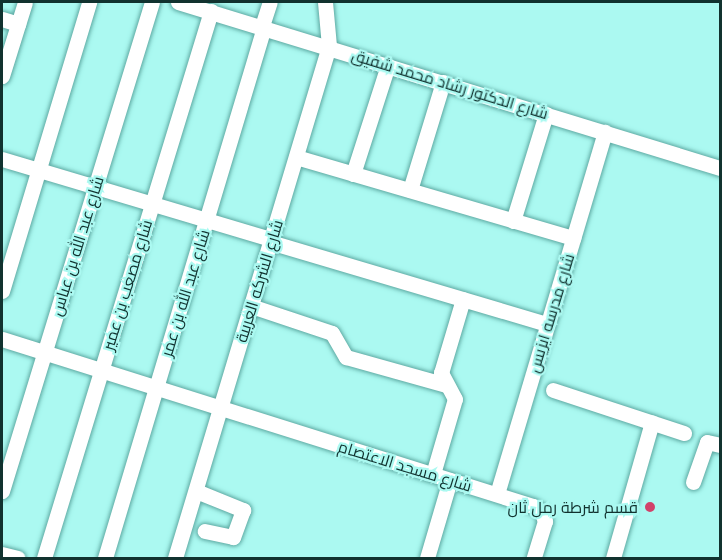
<!DOCTYPE html>
<html>
<head>
<meta charset="utf-8">
<style>
  body { margin:0 }
  #map { position:relative; width:722px; height:560px; overflow:hidden; background:#abf9f1; font-family:Lato,Cairo,sans-serif }
  div>[style] { position:absolute }
  .roads { filter:drop-shadow(0 0 2px #5da9a2) drop-shadow(0 0 2px #5da9a2) }
  .minor>* { height:15px; margin:-7.5px; padding:0 7.5px; transform-origin:7.5px; border-radius:7.5px; background:#fff }
  .dots>* { width:16px; height:16px; translate:-50% -50%; box-sizing:border-box; border:3px solid #abf9f1; border-radius:50% }
  span { translate:-50% -50%; white-space:nowrap; text-align:center; line-height:1.15; -webkit-text-stroke:4.5px #abf9f1; paint-order:stroke }
  .street-label { font-size:16px; color:#11322f }
  .poi-label { font-size:16px; color:#11322f }
  .right { translate:-100% -50%; text-align:right }
  .frame { position:absolute; inset:0; border:3px solid #11322f; pointer-events:none }
</style>
</head>
<body>
<div id="map">
  <div class="roads">
    <div class="minor">
      <div style="left:178px;top:2px;width:567px;rotate:17.03deg"></div>
      <div style="left:2px;top:19px;width:17px;rotate:17deg"></div>
      <div style="left:262px;top:26px;width:25px;rotate:-72deg"></div>
      <div style="left:2px;top:76px;width:77px;rotate:-72.7deg"></div>
      <div style="left:296px;top:157px;width:289px;rotate:16.3deg"></div>
      <div style="left:2px;top:159px;width:281px;rotate:16.6deg"></div>
      <div style="left:353px;top:174px;width:114px;rotate:-72.2deg"></div>
      <div style="left:410px;top:190px;width:113px;rotate:-73deg"></div>
      <div style="left:513px;top:221px;width:112px;rotate:-72.9deg"></div>
      <div style="left:270px;top:242px;width:289px;rotate:16.5deg"></div>
      <div style="left:2px;top:291px;width:302px;rotate:-73.2deg"></div>
      <div style="left:251px;top:306px;width:85px;rotate:18.4deg"></div>
      <div style="left:332px;top:333px;width:28px;rotate:60deg"></div>
      <div style="left:346px;top:357px;width:104px;rotate:15.6deg"></div>
      <div style="left:2px;top:339px;width:557px;rotate:17.46deg"></div>
      <div style="left:533px;top:506px;width:9px;rotate:32deg"></div>
      <div style="left:541px;top:511px;width:11px;rotate:68deg"></div>
      <div style="left:545px;top:521px;width:39px;rotate:107deg"></div>
      <div style="left:553px;top:390px;width:138px;rotate:18.2deg"></div>
      <div style="left:433px;top:474px;width:78px;rotate:-73.7deg"></div>
      <div style="left:455px;top:399px;width:30px;rotate:-118deg"></div>
      <div style="left:441px;top:373px;width:77px;rotate:-73.4deg"></div>
      <div style="left:693px;top:482px;width:42px;rotate:-70.7deg"></div>
      <div style="left:707px;top:442px;width:13px;rotate:13deg"></div>
      <div style="left:2px;top:491px;width:511px;rotate:-72.95deg"></div>
      <div style="left:196px;top:491px;width:51px;rotate:22deg"></div>
      <div style="left:243px;top:510px;width:29px;rotate:110deg"></div>
      <div style="left:233px;top:537px;width:29px;rotate:-168deg"></div>
      <div style="left:497px;top:494px;width:378px;rotate:-73.4deg"></div>
      <div style="left:2px;top:554px;width:16px;rotate:14deg"></div>
      <div style="left:44px;top:558px;width:572px;rotate:-73.02deg"></div>
      <div style="left:105px;top:558px;width:554px;rotate:-73.33deg"></div>
      <div style="left:175px;top:558px;width:535px;rotate:-73.26deg"></div>
      <div style="left:329px;top:46px;width:44px;rotate:-95.2deg"></div>
      <div style="left:427px;top:558px;width:81px;rotate:-73.6deg"></div>
      <div style="left:613px;top:558px;width:141px;rotate:-74deg"></div>
    </div>
  </div>
  <div class="dots">
    <div style="left:650px;top:507px;background:#d1426a"></div>
  </div>
  <div class="street-label">
    <span style="left:450px;top:84px;rotate:17deg">شارع الدكتور رشاد محمد شفيق</span>
    <span style="left:77px;top:246px;rotate:-73deg">شارع عبد الله بن عباس</span>
    <span style="left:259px;top:281px;rotate:-73deg">شارع الشركه العربية</span>
    <span style="left:127px;top:285px;rotate:-73deg">شارع مصعب بن عمير</span>
    <span style="left:185px;top:293px;rotate:-73deg">شارع عبد الله بن عمر</span>
    <span style="left:551px;top:313px;rotate:-73deg">شارع مدرسه ايزيس</span>
    <span style="left:405px;top:466px;rotate:17deg">شارع مسجد الاعتصام</span>
  </div>
  <div class="poi-label">
    <span class="right" style="left:638px;top:507px">قسم شرطة رمل ثان</span>
  </div>
  <div class="frame"></div>
</div>
</body>
</html>
